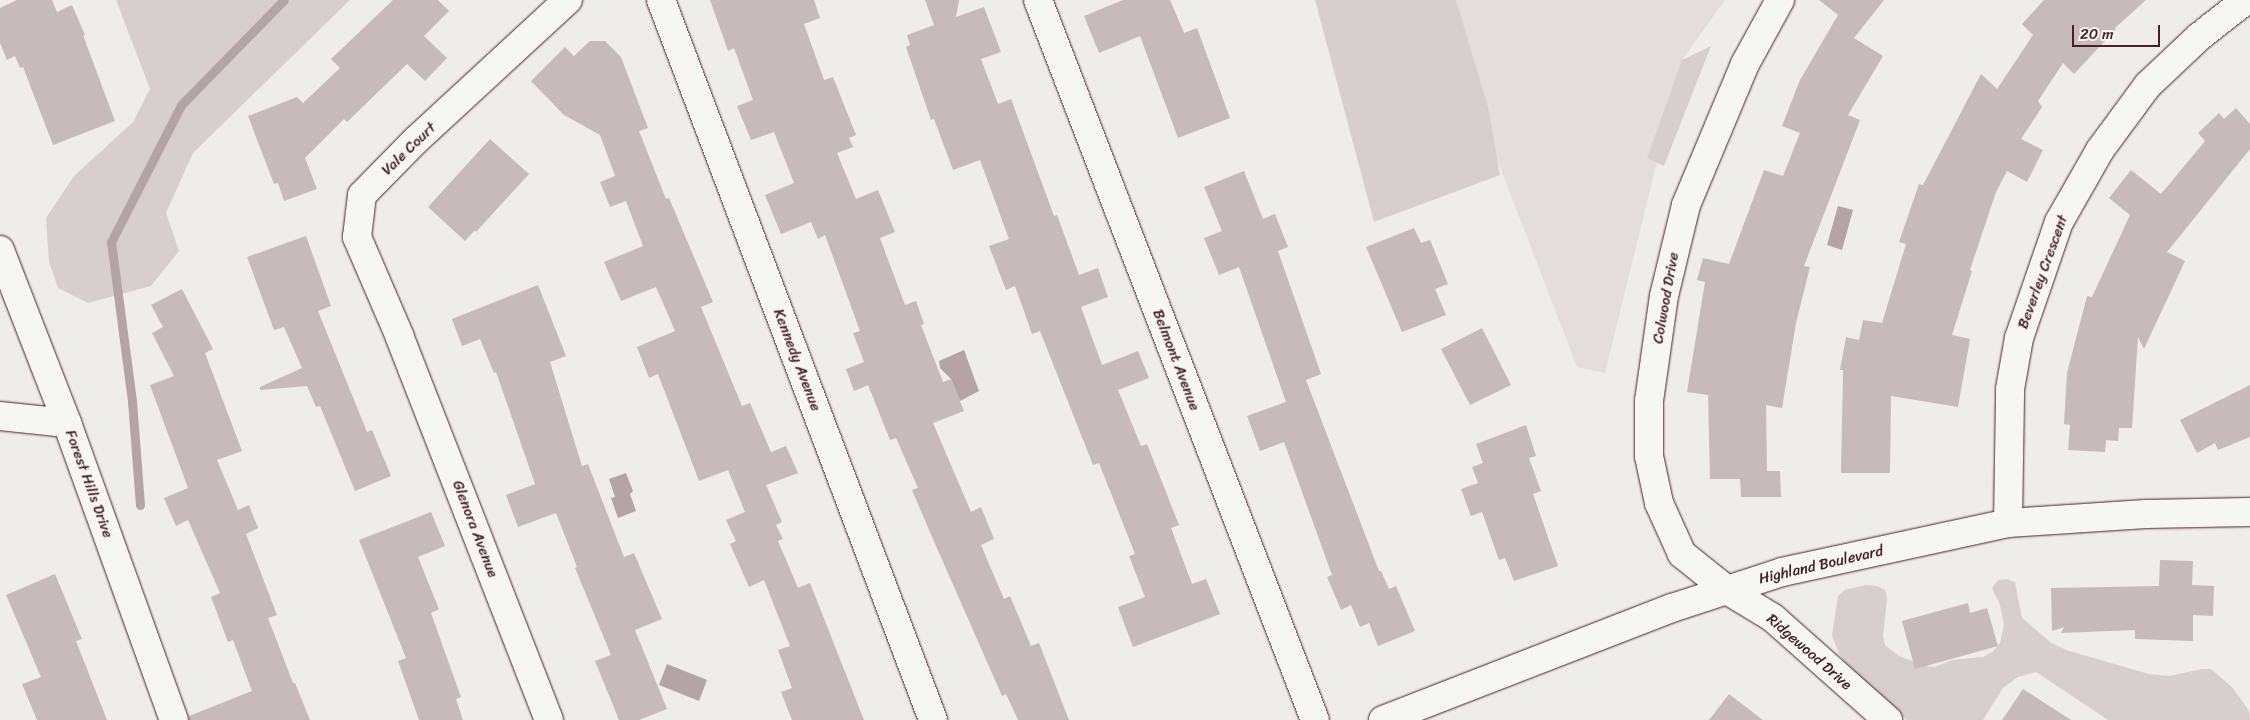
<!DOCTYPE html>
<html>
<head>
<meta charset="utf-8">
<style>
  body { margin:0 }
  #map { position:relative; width:2250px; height:720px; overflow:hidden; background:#efedea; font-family:Sriracha,sans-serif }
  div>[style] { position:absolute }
  .built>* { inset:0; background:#e3dedc }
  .green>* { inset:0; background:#d7cfce }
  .water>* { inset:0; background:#b4a4a5 }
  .stream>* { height:9px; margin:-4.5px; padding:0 4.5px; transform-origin:4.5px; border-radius:4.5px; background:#b4a4a5 }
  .building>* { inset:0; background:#c6babb }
  .roads { filter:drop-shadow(0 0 1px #4a1f2b) drop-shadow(0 0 1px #4a1f2b) }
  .street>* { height:28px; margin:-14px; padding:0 14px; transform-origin:14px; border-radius:14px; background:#f6f6f2 }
  .secondary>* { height:28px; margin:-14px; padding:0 14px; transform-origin:14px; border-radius:14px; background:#f6f6f2 }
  span { translate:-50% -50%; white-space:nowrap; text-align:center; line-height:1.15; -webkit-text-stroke:4px #f6f6f2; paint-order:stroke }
  .street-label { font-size:15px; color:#4a1f2b }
  .scale { position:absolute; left:2072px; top:25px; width:88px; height:22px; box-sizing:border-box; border:2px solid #4a1f2b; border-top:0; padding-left:6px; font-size:15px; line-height:18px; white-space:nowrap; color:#4a1f2b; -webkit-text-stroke:4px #f6f6f2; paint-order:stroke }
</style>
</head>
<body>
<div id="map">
  <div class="built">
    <div style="clip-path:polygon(1429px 0,1725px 0,1682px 60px,1605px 373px,1577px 367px,1460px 63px)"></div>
  </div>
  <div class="green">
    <div style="clip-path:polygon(116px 0,350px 0,193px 153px,166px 213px,179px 251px,151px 286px,88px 303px,58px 288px,49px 262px,46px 218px,74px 176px,133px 122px,150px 89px)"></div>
    <div style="clip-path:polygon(1315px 0,1456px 0,1488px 107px,1500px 175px,1374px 222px)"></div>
    <div style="clip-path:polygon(1711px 46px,1664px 166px,1647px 158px,1682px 60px)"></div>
    <div style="clip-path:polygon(2007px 579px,2015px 582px,2022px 618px,2050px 642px,2066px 650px,2149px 674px,2169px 676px,2202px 669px,2211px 669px,2233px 688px,2249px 711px,2250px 720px,2108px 720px,2036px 672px,2018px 677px,2003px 688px,1983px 720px,1907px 720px,1849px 669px,1839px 654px,1832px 635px,1838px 596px,1845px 590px,1866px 585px,1877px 586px,1885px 590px,1887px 599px,1883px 636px,1885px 645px,1899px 656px,1926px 666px,1935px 667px,1952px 660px,1983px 657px,1992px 652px,2000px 643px,2004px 625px,2000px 605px,1992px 588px,1998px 580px)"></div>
  </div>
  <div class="water">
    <div style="clip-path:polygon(1838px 206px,1853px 210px,1842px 250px,1827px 245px)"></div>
    <div style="clip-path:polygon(964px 350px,979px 391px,960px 401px,951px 379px,940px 368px,939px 361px)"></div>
    <div style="clip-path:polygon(626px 473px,633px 491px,630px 494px,636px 511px,618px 518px,611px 498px,615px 497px,609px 479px)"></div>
    <div style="clip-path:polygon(667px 664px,707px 680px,699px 701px,659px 685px)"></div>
  </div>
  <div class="stream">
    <div style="left:140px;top:505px;width:104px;rotate:-94.4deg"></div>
    <div style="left:132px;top:401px;width:160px;rotate:-97.5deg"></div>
    <div style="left:111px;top:242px;width:154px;rotate:-62.9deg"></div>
    <div style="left:181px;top:105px;width:147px;rotate:-45.6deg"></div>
  </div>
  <div class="building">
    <div style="clip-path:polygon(17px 0,52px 0,57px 12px,72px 5px,85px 35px,83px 35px,115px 121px,53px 145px,23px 67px,20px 68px,15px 56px,7px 60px,0 43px,0 8px)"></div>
    <div style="clip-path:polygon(393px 0,438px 0,449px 11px,424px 36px,447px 58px,425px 81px,407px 64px,347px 122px,344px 119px,305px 158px,317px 189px,284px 201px,278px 183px,274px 184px,248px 116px,297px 97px,303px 103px,340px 68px,331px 59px)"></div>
    <div style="clip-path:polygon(710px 0,814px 0,820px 18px,804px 24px,824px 80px,833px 77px,856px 135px,849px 138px,853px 147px,837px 153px,856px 199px,878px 190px,895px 232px,880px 238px,905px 305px,916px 301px,924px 324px,921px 325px,943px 382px,951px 379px,964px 411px,933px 423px,971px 512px,981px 507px,994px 539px,981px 545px,1004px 599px,1010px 596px,1031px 646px,1039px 643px,1069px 720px,1018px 720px,1006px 694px,1002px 696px,929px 530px,912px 490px,918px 488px,896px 438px,890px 440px,868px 385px,854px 391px,846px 369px,864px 362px,853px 333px,860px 331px,825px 235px,818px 239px,811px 222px,781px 234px,765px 195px,794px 183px,774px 132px,751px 140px,737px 106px,753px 100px,734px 48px,728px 51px)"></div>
    <div style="clip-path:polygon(925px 0,959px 0,956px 17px,984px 7px,1001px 52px,981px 59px,998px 104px,1011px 99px,1054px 216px,1057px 215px,1079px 275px,1098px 268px,1108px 297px,1081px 307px,1102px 365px,1138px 351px,1149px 378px,1118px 390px,1141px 446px,1147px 444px,1179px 525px,1171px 528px,1192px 584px,1206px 579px,1220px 614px,1133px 647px,1118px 607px,1145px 597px,1129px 556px,1135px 554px,1099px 463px,1093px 465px,1040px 331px,1032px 334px,1015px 286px,1006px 290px,989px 246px,1009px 239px,980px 160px,953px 170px,934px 119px,931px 120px,906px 47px,910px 45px,907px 35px,934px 25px)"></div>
    <div style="clip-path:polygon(1123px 0,1170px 0,1184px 33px,1197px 28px,1230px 118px,1178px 138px,1140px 36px,1099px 53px,1084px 16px)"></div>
    <div style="clip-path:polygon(1819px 0,1884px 0,1854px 38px,1883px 56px,1848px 115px,1860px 120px,1804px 266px,1810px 267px,1796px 323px,1782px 408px,1766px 405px,1767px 471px,1780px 471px,1781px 497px,1741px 497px,1740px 479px,1710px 479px,1708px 395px,1687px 392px,1705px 282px,1697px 280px,1703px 258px,1729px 264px,1764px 170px,1783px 176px,1800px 133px,1782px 126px,1800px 80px,1838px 15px)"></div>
    <div style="clip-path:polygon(2044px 0,2146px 0,2115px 28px,2116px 29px,2074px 74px,2063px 63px,2038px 101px,2042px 107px,2021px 139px,2043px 150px,2027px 182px,2007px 171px,1996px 192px,1970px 270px,1972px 271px,1952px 335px,1970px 339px,1958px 407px,1891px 396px,1890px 473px,1841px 473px,1843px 370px,1840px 370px,1846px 337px,1859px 340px,1863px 320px,1882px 323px,1906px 244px,1899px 242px,1919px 184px,1923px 185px,1981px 74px,1997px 89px,2033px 35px,2022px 24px)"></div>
    <div style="clip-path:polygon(590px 41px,605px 41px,621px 57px,648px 128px,639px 131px,666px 199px,669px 198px,713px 302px,701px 307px,742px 406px,750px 403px,771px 452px,786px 446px,798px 473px,766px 485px,782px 522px,776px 525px,783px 539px,778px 541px,798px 588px,810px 583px,864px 720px,792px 720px,781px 692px,792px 688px,778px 650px,790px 646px,764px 580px,749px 587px,730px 544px,736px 541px,726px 520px,745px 512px,728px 470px,699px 481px,658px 374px,649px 378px,637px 347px,675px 331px,656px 287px,621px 301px,604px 262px,643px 246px,626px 201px,610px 207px,600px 182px,615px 176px,600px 135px,564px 115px,531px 81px,565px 47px,574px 56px)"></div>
    <div style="clip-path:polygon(2236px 108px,2250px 124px,2250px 149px,2167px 252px,2185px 261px,2144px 349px,2138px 337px,2132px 428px,2119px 428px,2118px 441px,2106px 440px,2105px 452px,2068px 450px,2070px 425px,2064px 424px,2067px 373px,2087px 296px,2092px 297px,2130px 215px,2109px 198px,2131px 170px,2161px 194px,2205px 141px,2198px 133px,2219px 113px,2224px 119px)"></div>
    <div style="clip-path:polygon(490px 139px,529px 174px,476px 232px,475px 230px,465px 241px,428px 207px)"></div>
    <div style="clip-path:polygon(1244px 171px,1263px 219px,1275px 214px,1288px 247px,1278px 251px,1321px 374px,1306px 380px,1379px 571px,1381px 571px,1389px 589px,1396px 586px,1415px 631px,1378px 646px,1369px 623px,1360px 627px,1351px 605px,1341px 610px,1327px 577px,1332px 575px,1284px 442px,1260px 451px,1247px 416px,1286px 402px,1239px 267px,1219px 275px,1204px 238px,1222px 231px,1204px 187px)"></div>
    <div style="clip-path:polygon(1414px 228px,1421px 243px,1430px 240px,1448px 284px,1435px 289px,1446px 315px,1402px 332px,1366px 247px)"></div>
    <div style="clip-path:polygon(306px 236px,331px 306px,318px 311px,367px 432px,372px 430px,391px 476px,355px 491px,320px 406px,316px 407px,307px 386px,260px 390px,260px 387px,302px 368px,284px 327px,274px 330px,247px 257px)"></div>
    <div style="clip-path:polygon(538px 285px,566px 356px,550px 362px,582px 466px,588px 464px,624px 557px,634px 553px,662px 619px,635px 630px,667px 709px,639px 720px,619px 720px,595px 661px,611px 655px,575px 568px,577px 567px,556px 513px,518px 527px,506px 495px,535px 484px,496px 372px,494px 373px,480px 339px,462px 346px,452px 319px)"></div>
    <div style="clip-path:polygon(182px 289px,213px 349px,205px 353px,242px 451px,217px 460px,238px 510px,249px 505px,258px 528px,246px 534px,277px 615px,268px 618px,293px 683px,295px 683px,310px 720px,189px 720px,189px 716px,252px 691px,233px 640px,228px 642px,211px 597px,220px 593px,188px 520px,176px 526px,164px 498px,188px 488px,150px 385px,174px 376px,152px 333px,163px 327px,151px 305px)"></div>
    <div style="clip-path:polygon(1482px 328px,1511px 385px,1470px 405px,1441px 349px)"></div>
    <div style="clip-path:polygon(2250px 385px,2250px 437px,2218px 450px,2215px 443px,2197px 453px,2180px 420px)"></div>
    <div style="clip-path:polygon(1526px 425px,1536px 456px,1529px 458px,1541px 491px,1533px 494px,1558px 566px,1514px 581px,1505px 558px,1499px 560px,1482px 512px,1471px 516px,1461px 489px,1478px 483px,1472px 467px,1483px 463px,1476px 444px)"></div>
    <div style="clip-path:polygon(431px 512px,445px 546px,418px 557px,439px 609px,431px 613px,461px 697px,456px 699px,463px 720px,419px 720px,398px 661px,406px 658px,359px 540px)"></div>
    <div style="clip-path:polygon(2160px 560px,2193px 561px,2192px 585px,2214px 586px,2213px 616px,2193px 615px,2193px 641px,2135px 639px,2135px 630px,2061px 633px,2064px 627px,2052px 631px,2051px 588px,2159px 586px)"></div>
    <div style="clip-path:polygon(55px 574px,82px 639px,76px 641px,107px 720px,37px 720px,22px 684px,41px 677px,6px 595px)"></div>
    <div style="clip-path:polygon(1968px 603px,1970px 613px,1987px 608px,1998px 646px,1915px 669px,1902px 621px)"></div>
    <div style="clip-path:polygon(2023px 689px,2071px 720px,2002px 720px)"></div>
    <div style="clip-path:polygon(1729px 694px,1763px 720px,1709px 720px)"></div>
  </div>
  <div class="roads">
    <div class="street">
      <div style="left:661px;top:0;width:770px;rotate:69.3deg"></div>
      <div style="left:1038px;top:0;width:771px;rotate:68.96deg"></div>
      <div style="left:0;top:250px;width:186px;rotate:68.8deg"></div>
      <div style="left:67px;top:423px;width:316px;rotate:70.2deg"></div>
      <div style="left:0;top:416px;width:67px;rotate:6deg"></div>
      <div style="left:2008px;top:523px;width:134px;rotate:-89.1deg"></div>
      <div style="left:2010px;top:389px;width:52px;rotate:-80deg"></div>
      <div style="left:2019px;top:338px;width:123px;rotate:-71deg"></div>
      <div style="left:2059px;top:222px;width:83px;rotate:-60.3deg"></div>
      <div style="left:2100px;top:150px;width:81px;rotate:-53.6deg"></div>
      <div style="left:2148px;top:85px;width:71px;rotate:-43.3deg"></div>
      <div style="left:2200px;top:36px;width:58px;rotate:-38deg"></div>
      <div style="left:1727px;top:590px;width:58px;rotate:-141.3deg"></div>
      <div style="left:1682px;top:554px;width:56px;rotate:-114.3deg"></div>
      <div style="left:1659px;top:503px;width:48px;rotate:-102deg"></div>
      <div style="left:1649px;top:456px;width:55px;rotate:-90deg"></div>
      <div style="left:1649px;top:401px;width:106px;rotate:-81.9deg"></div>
      <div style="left:1664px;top:296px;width:94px;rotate:-76.4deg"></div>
      <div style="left:1686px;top:205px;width:153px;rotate:-67.3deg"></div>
      <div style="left:1745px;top:64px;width:73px;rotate:-61.3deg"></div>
      <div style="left:549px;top:720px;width:411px;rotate:-111.3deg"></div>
      <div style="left:400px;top:337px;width:109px;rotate:-113.3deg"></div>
      <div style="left:357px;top:237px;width:42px;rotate:-83.2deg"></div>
      <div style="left:362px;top:195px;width:76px;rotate:-45.5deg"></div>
      <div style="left:415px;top:141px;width:208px;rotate:-42.7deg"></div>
    </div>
    <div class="secondary">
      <div style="left:1727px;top:590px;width:54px;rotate:31.3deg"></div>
      <div style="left:1773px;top:618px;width:154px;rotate:41.6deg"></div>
      <div style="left:1383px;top:720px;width:310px;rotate:-21.2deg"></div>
      <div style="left:1672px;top:608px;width:116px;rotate:-18.1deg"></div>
      <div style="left:1782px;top:572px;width:231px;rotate:-12.2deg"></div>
      <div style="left:2008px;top:523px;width:138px;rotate:-3.7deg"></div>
      <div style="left:2146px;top:514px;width:104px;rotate:-1.1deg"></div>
    </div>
  </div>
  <div class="street-label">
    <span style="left:409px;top:149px;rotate:-44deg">Vale Court</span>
    <span style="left:2043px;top:272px;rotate:-70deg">Beverley Crescent</span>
    <span style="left:1666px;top:298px;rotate:-80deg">Colwood Drive</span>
    <span style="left:797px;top:360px;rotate:69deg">Kennedy Avenue</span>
    <span style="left:1176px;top:360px;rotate:69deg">Belmont Avenue</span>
    <span style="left:89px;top:484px;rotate:70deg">Forest Hills Drive</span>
    <span style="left:475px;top:529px;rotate:69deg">Glenora Avenue</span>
    <span style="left:1821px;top:565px;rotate:-13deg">Highland Boulevard</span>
    <span style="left:1809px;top:652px;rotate:41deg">Ridgewood Drive</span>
  </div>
  <div class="scale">20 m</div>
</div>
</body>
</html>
